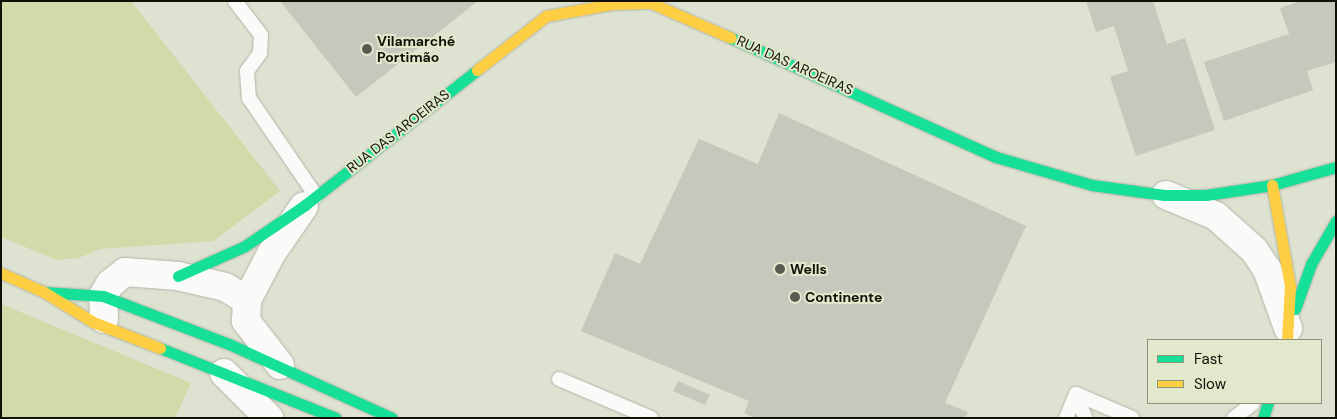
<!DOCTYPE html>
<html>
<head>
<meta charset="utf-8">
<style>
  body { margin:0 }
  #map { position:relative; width:1337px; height:419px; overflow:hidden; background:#dee2d1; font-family:"DM Sans",sans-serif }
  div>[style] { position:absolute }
  .green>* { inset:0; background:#d1daa8 }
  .building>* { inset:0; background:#c6c8bb }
  .roads { filter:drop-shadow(0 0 1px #b3b6a9) drop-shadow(0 0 1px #b3b6a9) }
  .lane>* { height:14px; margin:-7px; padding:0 7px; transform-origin:7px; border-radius:7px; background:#fafbf8 }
  .street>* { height:28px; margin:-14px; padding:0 14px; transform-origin:14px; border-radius:14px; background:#fafbf8 }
  .fast>* { height:11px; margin:-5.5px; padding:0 5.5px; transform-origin:5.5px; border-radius:5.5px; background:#16e098 }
  .slow>* { height:11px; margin:-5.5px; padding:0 5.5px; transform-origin:5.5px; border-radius:5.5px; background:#ffcf43 }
  .dots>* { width:14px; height:14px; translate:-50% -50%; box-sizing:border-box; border:2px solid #e1e8cb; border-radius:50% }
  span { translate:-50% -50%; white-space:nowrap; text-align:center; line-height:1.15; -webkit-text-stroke:4px #e1e8cb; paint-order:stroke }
  .poi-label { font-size:14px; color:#0f1107; font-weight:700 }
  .left { translate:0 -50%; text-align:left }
  .street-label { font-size:14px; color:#0f1107 }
  .frame { position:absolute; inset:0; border:2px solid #0f1107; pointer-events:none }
  .legend { position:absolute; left:1147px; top:339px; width:175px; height:65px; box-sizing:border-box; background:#e1e8cb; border:1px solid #8d927d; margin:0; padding:6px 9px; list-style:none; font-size:15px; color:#0f1107 }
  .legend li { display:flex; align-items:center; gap:10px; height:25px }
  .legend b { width:25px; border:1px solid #8d927d }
</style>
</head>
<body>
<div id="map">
  <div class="green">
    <div style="clip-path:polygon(1px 1px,131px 1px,280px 191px,213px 241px,100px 249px,79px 258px,57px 260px,1px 237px)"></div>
    <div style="clip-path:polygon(1px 304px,191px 383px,175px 418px,1px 418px)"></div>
  </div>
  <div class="building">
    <div style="clip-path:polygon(280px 1px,478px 1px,356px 97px)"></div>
    <div style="clip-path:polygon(1086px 1px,1153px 1px,1167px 44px,1185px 38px,1215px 130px,1136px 156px,1110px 77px,1128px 71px,1114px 26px,1096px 32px)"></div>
    <div style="clip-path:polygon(1300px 1px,1336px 1px,1336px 62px,1307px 71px,1313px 90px,1224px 121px,1204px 62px,1289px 34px,1280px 8px)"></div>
    <div style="clip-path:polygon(779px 113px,1026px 226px,945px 403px,968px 412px,965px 418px,754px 418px,744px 413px,749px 401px,581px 331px,615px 253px,640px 264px,699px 139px,758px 164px)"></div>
    <div style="clip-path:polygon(678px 381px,710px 395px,705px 405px,673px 391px)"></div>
  </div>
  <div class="roads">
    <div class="lane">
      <div style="left:235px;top:1px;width:43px;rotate:52.6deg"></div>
      <div style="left:261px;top:35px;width:18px;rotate:93deg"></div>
      <div style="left:260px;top:53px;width:22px;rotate:126deg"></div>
      <div style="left:247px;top:71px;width:27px;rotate:86deg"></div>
      <div style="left:249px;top:98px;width:119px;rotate:55.6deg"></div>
      <div style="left:559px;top:379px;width:100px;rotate:23deg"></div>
      <div style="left:1076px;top:394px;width:26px;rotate:69deg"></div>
      <div style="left:1066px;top:418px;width:26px;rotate:-67deg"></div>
      <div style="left:1076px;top:394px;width:61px;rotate:23.2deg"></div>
      <div style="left:1234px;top:418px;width:24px;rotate:-38deg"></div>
    </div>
    <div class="street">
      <div style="left:1166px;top:195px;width:54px;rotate:22.8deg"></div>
      <div style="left:1216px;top:216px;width:51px;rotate:41.8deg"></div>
      <div style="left:1254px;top:250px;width:23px;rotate:56deg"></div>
      <div style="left:1267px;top:269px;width:63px;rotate:70.4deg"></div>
      <div style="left:104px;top:319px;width:23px;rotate:-92deg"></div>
      <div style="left:103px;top:296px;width:14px;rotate:-60deg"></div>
      <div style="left:110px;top:284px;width:19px;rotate:-39deg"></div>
      <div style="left:125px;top:272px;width:53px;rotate:4.3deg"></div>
      <div style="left:178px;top:276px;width:48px;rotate:13.2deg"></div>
      <div style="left:225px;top:287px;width:26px;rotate:31deg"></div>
      <div style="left:280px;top:365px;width:56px;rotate:-127.7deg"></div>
      <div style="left:246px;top:321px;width:21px;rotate:-87deg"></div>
      <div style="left:247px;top:300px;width:52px;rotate:-62.4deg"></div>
      <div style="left:271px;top:254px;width:58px;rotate:-55.5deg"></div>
      <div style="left:224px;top:373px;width:64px;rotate:45deg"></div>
    </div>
    <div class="fast">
      <div style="left:731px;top:38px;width:290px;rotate:24.2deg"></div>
      <div style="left:996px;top:157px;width:100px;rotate:16.3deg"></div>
      <div style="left:1092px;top:185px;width:73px;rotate:7.9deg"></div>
      <div style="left:1164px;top:195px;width:42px"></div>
      <div style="left:1206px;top:195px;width:67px;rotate:-8.6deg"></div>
      <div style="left:1272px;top:185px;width:66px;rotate:-15.7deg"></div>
      <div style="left:178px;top:276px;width:73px;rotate:-24.1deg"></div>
      <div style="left:245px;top:246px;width:73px;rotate:-34.3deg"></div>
      <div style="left:305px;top:205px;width:219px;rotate:-38.1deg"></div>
      <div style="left:44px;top:292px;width:59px;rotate:3.9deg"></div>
      <div style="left:103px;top:296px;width:135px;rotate:20.9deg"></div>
      <div style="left:229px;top:344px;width:179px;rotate:24.4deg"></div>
      <div style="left:1295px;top:309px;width:48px;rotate:-70.4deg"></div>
      <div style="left:1311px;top:264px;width:50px;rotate:-59.8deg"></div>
      <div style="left:160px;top:348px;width:189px;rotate:21.7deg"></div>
      <div style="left:1263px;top:418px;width:16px;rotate:-72deg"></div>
    </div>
    <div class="slow">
      <div style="left:477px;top:70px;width:88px;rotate:-38deg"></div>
      <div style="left:546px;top:16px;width:68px;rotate:-10.2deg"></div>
      <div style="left:613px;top:4px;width:38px;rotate:-2deg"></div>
      <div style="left:651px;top:3px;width:87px;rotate:23.6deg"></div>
      <div style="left:1272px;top:185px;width:103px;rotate:79.9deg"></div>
      <div style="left:1290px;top:286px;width:54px;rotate:93.2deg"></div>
      <div style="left:1px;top:273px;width:47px;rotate:23.8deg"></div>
      <div style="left:44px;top:292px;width:57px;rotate:31.5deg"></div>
      <div style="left:93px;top:322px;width:72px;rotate:21.2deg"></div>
    </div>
  </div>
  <div class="dots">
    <div style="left:367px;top:49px;background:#575a4e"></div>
    <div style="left:780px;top:269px;background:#575a4e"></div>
    <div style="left:795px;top:297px;background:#575a4e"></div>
  </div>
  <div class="poi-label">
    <span class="left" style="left:377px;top:49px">Vilamarché<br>Portimão</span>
    <span class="left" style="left:790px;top:269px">Wells</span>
    <span class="left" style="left:805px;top:297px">Continente</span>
  </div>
  <div class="street-label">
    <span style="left:795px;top:65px;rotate:24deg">RUA DAS AROEIRAS</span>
    <span style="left:398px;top:131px;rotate:-38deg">RUA DAS AROEIRAS</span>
  </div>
  <div class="frame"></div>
  <ul class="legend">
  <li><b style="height:6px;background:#16e098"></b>Fast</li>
  <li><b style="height:6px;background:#ffcf43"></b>Slow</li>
  </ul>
</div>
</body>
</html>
